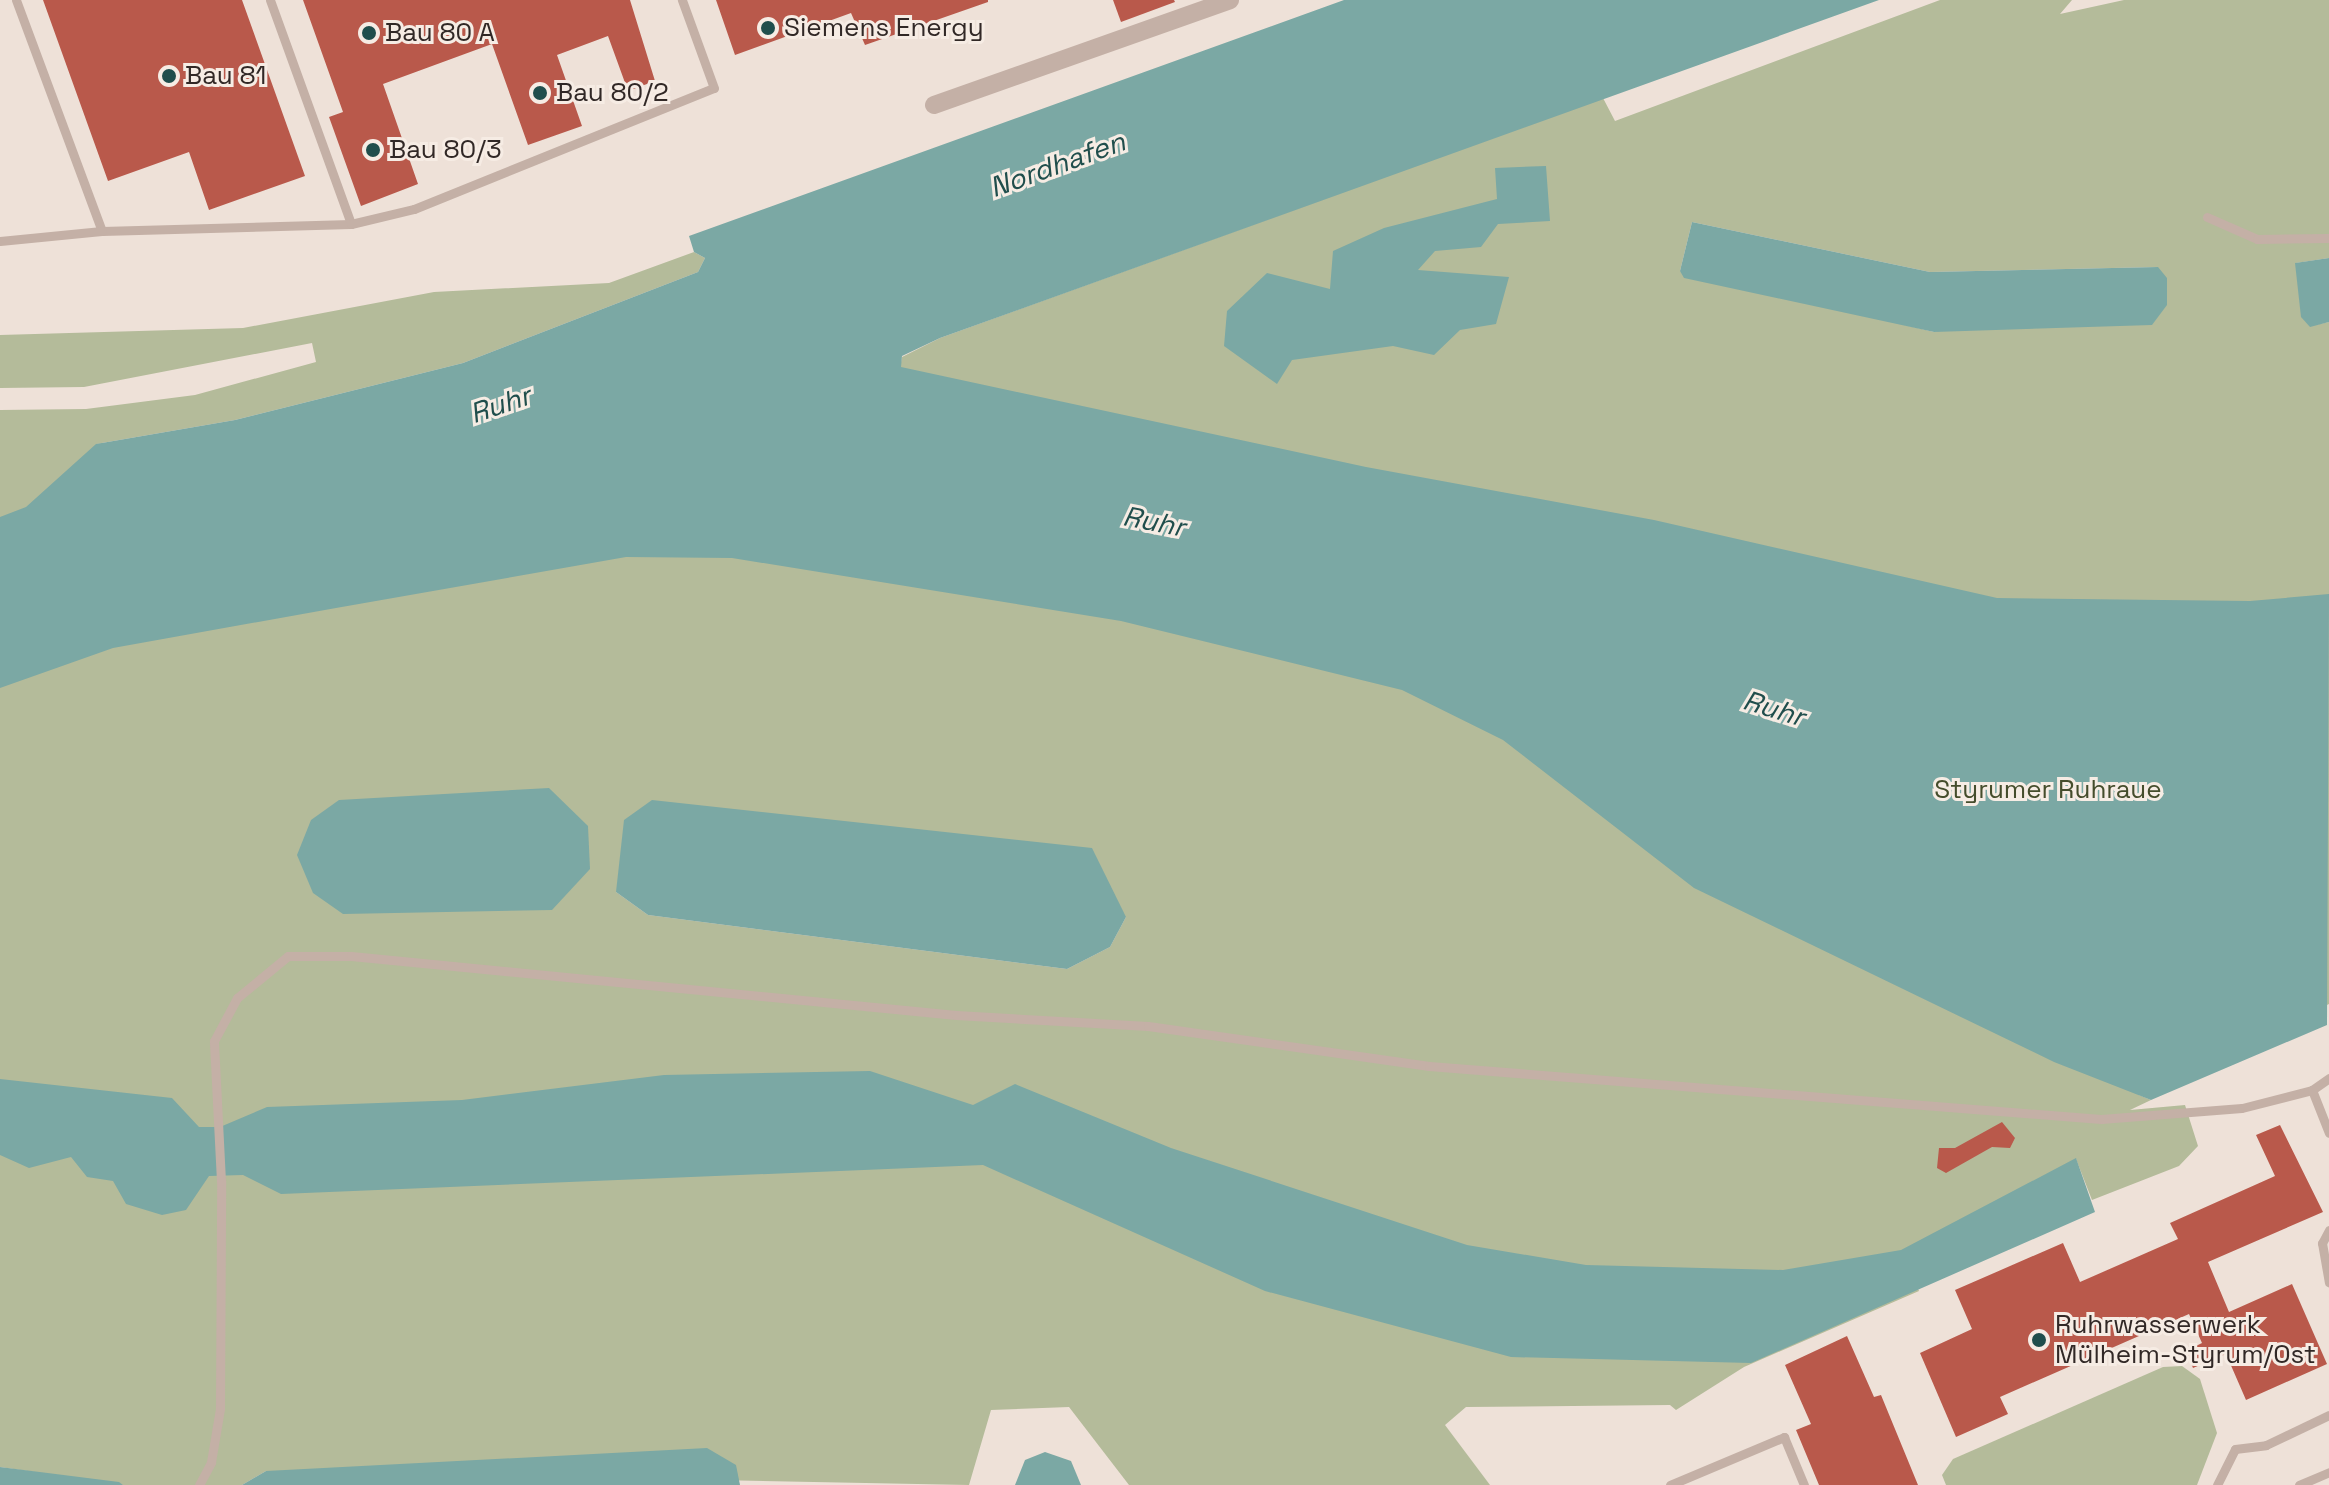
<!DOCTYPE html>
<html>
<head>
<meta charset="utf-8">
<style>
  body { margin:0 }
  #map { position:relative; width:2329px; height:1485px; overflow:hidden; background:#eee1d8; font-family:"Space Grotesk",sans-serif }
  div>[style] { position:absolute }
  .green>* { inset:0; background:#b4bb9a }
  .water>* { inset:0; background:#7ba8a4 }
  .building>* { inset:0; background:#b9594b }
  .lane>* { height:9px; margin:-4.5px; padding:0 4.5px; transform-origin:4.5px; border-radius:4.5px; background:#c4b0a6 }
  .street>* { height:18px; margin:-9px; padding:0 9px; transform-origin:9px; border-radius:9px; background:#c4b0a6 }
  .dots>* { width:22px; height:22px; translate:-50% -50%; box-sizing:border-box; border:4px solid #f6ece4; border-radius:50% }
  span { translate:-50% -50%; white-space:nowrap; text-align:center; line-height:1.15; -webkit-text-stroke:6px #f6ece4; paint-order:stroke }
  .poi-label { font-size:26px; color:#312826 }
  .left { translate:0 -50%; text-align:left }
  .park-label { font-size:26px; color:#454d2c }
  .water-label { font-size:28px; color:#204e4c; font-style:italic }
</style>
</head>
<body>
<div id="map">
  <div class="green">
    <div style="clip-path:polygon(evenodd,1940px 0,2072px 0,2060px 14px,2124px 0,2329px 0,2329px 258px,2296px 263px,2310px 326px,2329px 322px,2329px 1004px,2139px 1095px,2151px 1100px,2130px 1110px,2185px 1105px,2198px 1146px,2179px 1166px,2092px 1200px,2076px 1159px,1903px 1250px,1919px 1291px,1744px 1367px,1676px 1410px,1670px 1405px,1466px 1407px,1445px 1425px,1490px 1485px,1129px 1485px,1069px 1407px,991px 1410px,969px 1485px,266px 1471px,242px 1485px,123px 1485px,0 1467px,0 410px,86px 409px,195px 395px,316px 362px,312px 343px,84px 387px,0 388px,0 335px,243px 328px,434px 292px,609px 283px,694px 252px,705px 258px,698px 272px,463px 363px,235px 420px,96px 444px,900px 367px,902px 357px,940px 338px,1603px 98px,1615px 121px,1940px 0,1692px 222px,1930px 272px,2158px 267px,1934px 332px,1680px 271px,1692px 222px,1940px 0,616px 892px,1126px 917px,1110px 947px,1067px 969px,648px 915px,616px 892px)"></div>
    <div style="clip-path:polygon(2182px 1366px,2200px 1379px,2217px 1433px,2197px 1485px,1946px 1485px,1942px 1475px,1953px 1459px,2163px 1367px)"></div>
  </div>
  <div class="water">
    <div style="clip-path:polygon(1344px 0,1879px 0,940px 338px,902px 356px,901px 367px,1366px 467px,1654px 520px,1997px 598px,2250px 601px,2329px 594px,2327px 1025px,2151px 1100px,2054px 1062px,1694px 888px,1503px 740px,1402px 690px,1121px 621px,732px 558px,626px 557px,336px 608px,113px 648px,0 688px,0 517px,26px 507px,96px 444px,235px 420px,463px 363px,698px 272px,705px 258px,694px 252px,689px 236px)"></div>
    <div style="clip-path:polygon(1546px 166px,1550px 221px,1498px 224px,1481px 247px,1435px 251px,1418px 270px,1509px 277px,1496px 324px,1460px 330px,1434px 355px,1393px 346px,1292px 360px,1277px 384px,1224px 346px,1227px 311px,1267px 273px,1330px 289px,1333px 251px,1384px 228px,1497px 199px,1495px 168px)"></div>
    <div style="clip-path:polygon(1692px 222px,1930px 272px,2158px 267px,2167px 278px,2167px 305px,2152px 325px,1934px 332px,1684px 278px,1680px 271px)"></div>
    <div style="clip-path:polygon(2329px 258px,2329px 322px,2310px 327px,2301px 317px,2295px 263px)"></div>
    <div style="clip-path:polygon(549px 788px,588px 826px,590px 869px,552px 910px,343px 914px,313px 893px,297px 855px,311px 820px,339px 800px)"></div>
    <div style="clip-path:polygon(652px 800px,1092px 848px,1126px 917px,1110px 947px,1067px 969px,648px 915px,616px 892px,624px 820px)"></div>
    <div style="clip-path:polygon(870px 1071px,973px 1105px,1015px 1084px,1171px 1148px,1467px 1245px,1586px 1265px,1783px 1270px,1901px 1250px,2076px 1158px,2095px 1212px,1751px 1363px,1511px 1357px,1265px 1291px,983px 1165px,281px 1194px,243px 1175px,209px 1176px,186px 1210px,162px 1215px,126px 1204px,113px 1181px,87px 1177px,71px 1157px,29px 1168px,0 1155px,0 1079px,172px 1098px,199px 1127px,220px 1127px,267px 1107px,462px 1100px,664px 1075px)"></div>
    <div style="clip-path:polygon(707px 1448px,736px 1465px,740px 1485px,242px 1485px,266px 1471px)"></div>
    <div style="clip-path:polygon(1045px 1452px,1071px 1461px,1081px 1485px,1015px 1485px,1025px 1460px)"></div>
    <div style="clip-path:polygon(0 1467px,119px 1482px,123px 1485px,0 1485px)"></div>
  </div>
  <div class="building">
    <div style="clip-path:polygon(43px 0,242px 0,305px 176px,209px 210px,189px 152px,108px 181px)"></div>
    <div style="clip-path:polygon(303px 0,630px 0,655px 81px,628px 91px,608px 36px,557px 55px,582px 126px,528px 145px,492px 44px,383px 84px,418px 184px,361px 206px,329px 117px,343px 112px)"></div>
    <div style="clip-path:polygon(716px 0,988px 0,988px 2px,865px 45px,851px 13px,735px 55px)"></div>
    <div style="clip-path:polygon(1113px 0,1174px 0,1175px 2px,1121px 22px)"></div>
    <div style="clip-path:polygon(2002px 1122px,2015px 1138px,2010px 1148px,1992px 1147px,1946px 1173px,1937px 1168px,1939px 1148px,1955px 1148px)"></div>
    <div style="clip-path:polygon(2280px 1125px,2323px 1212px,2208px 1262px,2229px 1312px,2292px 1284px,2327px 1364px,2246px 1400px,2226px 1354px,2193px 1368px,2186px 1351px,2202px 1343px,2189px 1314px,2000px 1397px,2008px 1414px,1956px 1437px,1920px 1353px,1972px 1329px,1955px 1290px,2063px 1243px,2080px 1282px,2178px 1239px,2170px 1223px,2275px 1176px,2256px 1135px)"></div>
    <div style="clip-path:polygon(1847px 1336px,1874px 1397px,1881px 1395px,1918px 1485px,1819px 1485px,1796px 1430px,1811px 1424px,1785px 1365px)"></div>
  </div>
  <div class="lane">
    <div style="left:16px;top:0;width:246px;rotate:69.6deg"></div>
    <div style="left:102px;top:231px;width:249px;rotate:-1.6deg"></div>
    <div style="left:270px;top:0;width:238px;rotate:70.1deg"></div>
    <div style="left:351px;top:224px;width:65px;rotate:-13.4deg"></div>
    <div style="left:414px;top:209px;width:323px;rotate:-22deg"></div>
    <div style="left:714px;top:88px;width:94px;rotate:-110deg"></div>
    <div style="left:2207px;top:217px;width:55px;rotate:23.7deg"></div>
    <div style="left:2257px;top:239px;width:72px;rotate:-0.8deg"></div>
    <div style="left:0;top:241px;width:102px;rotate:-5.6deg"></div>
    <div style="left:2312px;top:1090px;width:46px;rotate:68.4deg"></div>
    <div style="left:2329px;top:1230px;width:15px;rotate:118deg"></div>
    <div style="left:2322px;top:1243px;width:40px;rotate:80deg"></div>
    <div style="left:199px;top:1485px;width:26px;rotate:-62deg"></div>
    <div style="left:211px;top:1462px;width:54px;rotate:-80.4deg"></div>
    <div style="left:220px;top:1409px;width:228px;rotate:-89.7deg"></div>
    <div style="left:221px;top:1181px;width:140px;rotate:-92.9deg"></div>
    <div style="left:214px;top:1041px;width:49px;rotate:-61.9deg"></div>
    <div style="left:237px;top:998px;width:66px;rotate:-39.5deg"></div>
    <div style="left:288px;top:956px;width:63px"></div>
    <div style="left:351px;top:956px;width:608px;rotate:5.57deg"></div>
    <div style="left:956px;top:1015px;width:192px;rotate:3.3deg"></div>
    <div style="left:1148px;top:1026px;width:284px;rotate:8.1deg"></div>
    <div style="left:1429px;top:1066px;width:674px;rotate:4.51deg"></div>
    <div style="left:2101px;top:1119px;width:141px;rotate:-4.5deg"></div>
    <div style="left:2242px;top:1108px;width:72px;rotate:-14.4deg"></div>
    <div style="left:2312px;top:1090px;width:21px;rotate:-35deg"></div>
    <div style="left:1670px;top:1485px;width:124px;rotate:-22.8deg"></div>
    <div style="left:1784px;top:1437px;width:52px;rotate:67.4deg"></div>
    <div style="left:2217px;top:1485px;width:40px;rotate:-63.4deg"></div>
    <div style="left:2235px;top:1449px;width:31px;rotate:-7deg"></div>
    <div style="left:2266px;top:1445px;width:70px;rotate:-25.5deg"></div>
    <div style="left:2299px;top:1485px;width:33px;rotate:-23deg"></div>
  </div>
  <div class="street">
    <div style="left:934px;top:105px;width:314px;rotate:-19.5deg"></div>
  </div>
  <div class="dots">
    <div style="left:768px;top:28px;background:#204e4c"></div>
    <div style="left:369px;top:33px;background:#204e4c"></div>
    <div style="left:169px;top:76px;background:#204e4c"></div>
    <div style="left:540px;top:93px;background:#204e4c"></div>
    <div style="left:373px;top:150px;background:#204e4c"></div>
    <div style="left:2039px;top:1340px;background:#204e4c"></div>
  </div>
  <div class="poi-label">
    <span class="left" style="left:784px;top:28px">Siemens Energy</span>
    <span class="left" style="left:385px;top:33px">Bau 80 A</span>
    <span class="left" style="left:185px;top:76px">Bau 81</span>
    <span class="left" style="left:556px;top:93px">Bau 80/2</span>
    <span class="left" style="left:389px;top:150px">Bau 80/3</span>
    <span class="left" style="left:2055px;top:1340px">Ruhrwasserwerk<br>Mülheim-Styrum/Ost</span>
  </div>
  <div class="park-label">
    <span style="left:2048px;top:790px">Styrumer Ruhraue</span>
  </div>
  <div class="water-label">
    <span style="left:1057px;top:164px;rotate:-20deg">Nordhafen</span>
    <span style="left:500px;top:404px;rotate:-19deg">Ruhr</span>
    <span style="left:1154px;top:521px;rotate:11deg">Ruhr</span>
    <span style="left:1774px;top:708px;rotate:17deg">Ruhr</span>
  </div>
</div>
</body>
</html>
